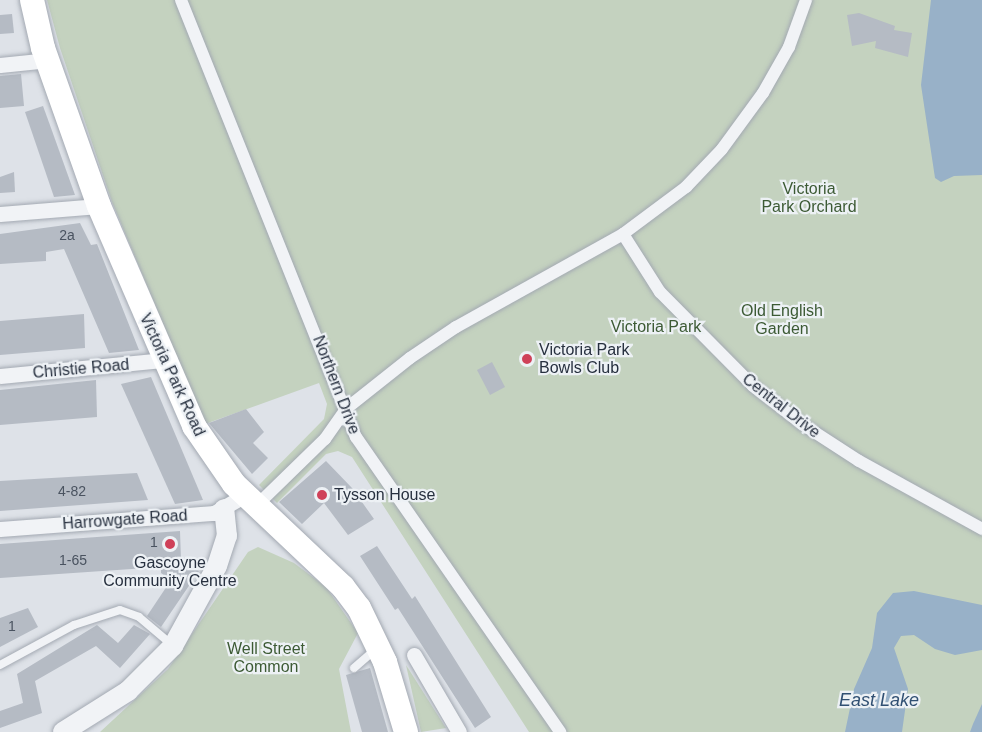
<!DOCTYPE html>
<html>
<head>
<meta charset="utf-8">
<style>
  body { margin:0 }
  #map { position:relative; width:982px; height:732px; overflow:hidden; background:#dee2e8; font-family:Helvetica,sans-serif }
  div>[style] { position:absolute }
  .green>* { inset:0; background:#c4d2bf }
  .water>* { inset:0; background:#98b1c8 }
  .building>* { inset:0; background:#b5bbc4 }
  .roads { filter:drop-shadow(0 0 2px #a3a9b2) drop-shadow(0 0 2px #a3a9b2) }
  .service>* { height:8px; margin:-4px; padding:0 4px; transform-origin:4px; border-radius:4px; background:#f1f3f6 }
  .pedestrian>* { height:12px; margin:-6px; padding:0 6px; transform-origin:6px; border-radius:6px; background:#f1f3f6 }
  .minor>* { height:15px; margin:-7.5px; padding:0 7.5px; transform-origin:7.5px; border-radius:7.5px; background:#f1f3f6 }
  .tertiary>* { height:20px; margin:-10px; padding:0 10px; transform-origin:10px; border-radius:10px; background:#f1f3f6 }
  .primary>* { height:24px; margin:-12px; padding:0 12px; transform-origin:12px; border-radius:12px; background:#fff }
  .dots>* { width:16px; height:16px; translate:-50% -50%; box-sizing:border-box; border:3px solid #edf1f5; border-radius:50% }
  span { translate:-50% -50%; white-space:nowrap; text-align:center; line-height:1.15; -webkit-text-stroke:4.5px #edf1f5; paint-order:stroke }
  .number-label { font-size:14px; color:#4a5360 }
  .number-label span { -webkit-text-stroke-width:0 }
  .park-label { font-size:16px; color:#3c5a34 }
  .poi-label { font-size:16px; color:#27303f }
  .left { translate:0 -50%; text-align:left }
  .street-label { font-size:16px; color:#27303f }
  .water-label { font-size:18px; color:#315073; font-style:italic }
</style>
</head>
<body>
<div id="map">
  <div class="green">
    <div style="clip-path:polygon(47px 0,982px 0,982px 732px,529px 732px,352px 457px,338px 451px,326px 454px,277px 503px,259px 485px,324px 419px,327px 404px,319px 383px,205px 424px,112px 202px,60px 48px)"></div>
    <div style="clip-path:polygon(258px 547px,294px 563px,326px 587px,358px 633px,339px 669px,351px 732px,100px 732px,168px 669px,248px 552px)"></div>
    <div style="clip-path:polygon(406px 665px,446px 728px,421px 732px)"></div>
  </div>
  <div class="water">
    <div style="clip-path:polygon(931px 0,982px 0,982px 175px,954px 176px,941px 182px,935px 178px,921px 85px)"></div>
    <div style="clip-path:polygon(914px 591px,982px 605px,982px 650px,955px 655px,935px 649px,914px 635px,901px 636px,894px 648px,908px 689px,902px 732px,845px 732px,854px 689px,872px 648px,877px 613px,893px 593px)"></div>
    <div style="clip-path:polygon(982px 704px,982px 732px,970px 732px,973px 724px)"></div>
  </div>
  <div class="building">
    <div style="clip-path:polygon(859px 13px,895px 26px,894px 30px,912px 33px,908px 57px,875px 48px,876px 41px,852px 46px,847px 15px)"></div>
    <div style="clip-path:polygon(12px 14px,14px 33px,0 34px,0 15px)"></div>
    <div style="clip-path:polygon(21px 74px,24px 106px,0 108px,0 76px)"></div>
    <div style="clip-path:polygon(43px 106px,51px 128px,75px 195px,54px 197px,25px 112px)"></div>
    <div style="clip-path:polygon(14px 172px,15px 192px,0 193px,0 177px)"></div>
    <div style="clip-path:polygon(80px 223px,91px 245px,97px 244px,139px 350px,109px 353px,64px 249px,46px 252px,46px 261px,0 264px,0 234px)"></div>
    <div style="clip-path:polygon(84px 314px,85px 348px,0 355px,0 321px)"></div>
    <div style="clip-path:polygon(492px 362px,505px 387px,490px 395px,477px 370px)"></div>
    <div style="clip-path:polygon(151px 377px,203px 500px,175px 504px,121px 384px)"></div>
    <div style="clip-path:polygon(96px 380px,97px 417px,0 425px,0 390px)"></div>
    <div style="clip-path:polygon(246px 409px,264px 432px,253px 443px,268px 458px,252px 474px,209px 423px)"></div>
    <div style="clip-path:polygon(326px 461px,352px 488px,374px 519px,348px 535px,324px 503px,302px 524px,279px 502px)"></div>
    <div style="clip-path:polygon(137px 473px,148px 500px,0 511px,0 481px)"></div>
    <div style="clip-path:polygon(180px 531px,181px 560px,199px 571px,161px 627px,147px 616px,171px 580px,161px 573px,161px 567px,0 578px,0 544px)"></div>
    <div style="clip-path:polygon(377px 546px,412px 599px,415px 596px,491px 717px,475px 728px,398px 608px,395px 610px,360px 556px)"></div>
    <div style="clip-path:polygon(28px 608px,38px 627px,0 647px,0 618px)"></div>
    <div style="clip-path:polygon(97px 625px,118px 643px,134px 625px,150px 634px,120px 668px,96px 646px,35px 681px,42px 713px,0 728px,0 711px,23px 703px,17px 674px)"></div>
    <div style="clip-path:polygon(370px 668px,388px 732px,362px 732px,346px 675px)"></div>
  </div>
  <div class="roads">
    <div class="service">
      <div style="left:0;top:665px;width:84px;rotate:-28.4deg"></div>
      <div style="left:74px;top:625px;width:48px;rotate:-18.1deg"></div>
      <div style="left:120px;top:610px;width:20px;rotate:20deg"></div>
      <div style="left:139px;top:617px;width:43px;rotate:40.3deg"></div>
      <div style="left:354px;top:668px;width:28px;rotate:-41deg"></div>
    </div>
    <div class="pedestrian">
      <div style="left:181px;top:0;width:471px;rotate:68.2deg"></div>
      <div style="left:356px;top:437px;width:359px;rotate:55.3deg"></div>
      <div style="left:623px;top:234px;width:69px;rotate:57.5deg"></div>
      <div style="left:660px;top:292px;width:132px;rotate:45.3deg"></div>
      <div style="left:753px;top:386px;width:62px;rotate:37.8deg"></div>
      <div style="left:802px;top:424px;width:68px;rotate:33deg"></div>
      <div style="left:859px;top:461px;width:141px;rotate:28.9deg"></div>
      <div style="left:256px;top:506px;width:96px;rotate:-44.2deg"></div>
      <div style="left:325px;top:439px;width:38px;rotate:-55deg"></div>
      <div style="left:347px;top:408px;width:80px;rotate:-38.4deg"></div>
      <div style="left:410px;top:358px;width:55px;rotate:-34deg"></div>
      <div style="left:456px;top:327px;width:191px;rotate:-29.1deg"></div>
      <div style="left:623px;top:234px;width:79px;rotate:-36.7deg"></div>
      <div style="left:686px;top:187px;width:52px;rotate:-46.5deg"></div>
      <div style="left:722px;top:149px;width:69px;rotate:-53.8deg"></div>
      <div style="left:763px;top:93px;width:53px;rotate:-60.5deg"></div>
      <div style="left:789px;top:47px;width:50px;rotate:-70.1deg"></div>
    </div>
    <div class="minor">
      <div style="left:0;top:65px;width:49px;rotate:-5.8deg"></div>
      <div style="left:0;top:214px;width:99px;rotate:-4.6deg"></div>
      <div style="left:0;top:376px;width:163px;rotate:-5.6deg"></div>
      <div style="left:0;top:529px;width:215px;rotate:-4.3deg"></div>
      <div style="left:214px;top:513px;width:36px;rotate:-30deg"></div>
      <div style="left:414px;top:655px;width:89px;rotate:59.7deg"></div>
    </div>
    <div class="tertiary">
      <div style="left:63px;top:732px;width:77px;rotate:-32.2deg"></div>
      <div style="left:128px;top:691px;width:64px;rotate:-45deg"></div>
      <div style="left:173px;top:646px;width:91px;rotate:-61.2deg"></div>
      <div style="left:217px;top:566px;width:32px;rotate:-72deg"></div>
      <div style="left:227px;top:536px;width:27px;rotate:-96deg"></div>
    </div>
    <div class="primary">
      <div style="left:32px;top:0;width:49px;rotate:77.1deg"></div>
      <div style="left:43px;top:48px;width:168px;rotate:70.5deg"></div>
      <div style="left:99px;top:206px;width:240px;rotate:66.6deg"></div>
      <div style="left:194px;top:426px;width:70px;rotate:55.4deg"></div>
      <div style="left:234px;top:484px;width:150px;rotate:43.4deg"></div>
      <div style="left:343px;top:587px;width:26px;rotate:53deg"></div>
      <div style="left:359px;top:608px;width:60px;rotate:64.3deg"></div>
      <div style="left:385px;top:662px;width:73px;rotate:73.3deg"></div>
    </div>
  </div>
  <div class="dots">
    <div style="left:527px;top:359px;background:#cf4159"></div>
    <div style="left:322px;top:495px;background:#cf4159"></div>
    <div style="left:170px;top:544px;background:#cf4159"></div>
  </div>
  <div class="number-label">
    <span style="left:67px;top:235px">2a</span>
    <span style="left:72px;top:491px">4-82</span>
    <span style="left:154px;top:542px">1</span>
    <span style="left:73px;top:560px">1-65</span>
    <span style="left:12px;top:626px">1</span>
  </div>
  <div class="park-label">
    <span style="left:809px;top:198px">Victoria<br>Park Orchard</span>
    <span style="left:782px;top:320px">Old English<br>Garden</span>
    <span style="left:656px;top:327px">Victoria Park</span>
    <span style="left:266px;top:658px">Well Street<br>Common</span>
  </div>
  <div class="poi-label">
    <span class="left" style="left:539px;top:359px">Victoria Park<br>Bowls Club</span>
    <span class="left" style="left:334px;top:495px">Tysson House</span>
    <span style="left:170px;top:572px">Gascoyne<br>Community Centre</span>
  </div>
  <div class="street-label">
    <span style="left:81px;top:369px;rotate:-5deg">Christie Road</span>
    <span style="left:172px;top:375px;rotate:65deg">Victoria Park Road</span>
    <span style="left:336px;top:385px;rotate:69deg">Northern Drive</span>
    <span style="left:781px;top:406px;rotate:38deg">Central Drive</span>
    <span style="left:125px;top:520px;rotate:-4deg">Harrowgate Road</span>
  </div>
  <div class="water-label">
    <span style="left:879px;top:700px">East Lake</span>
  </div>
</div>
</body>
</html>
